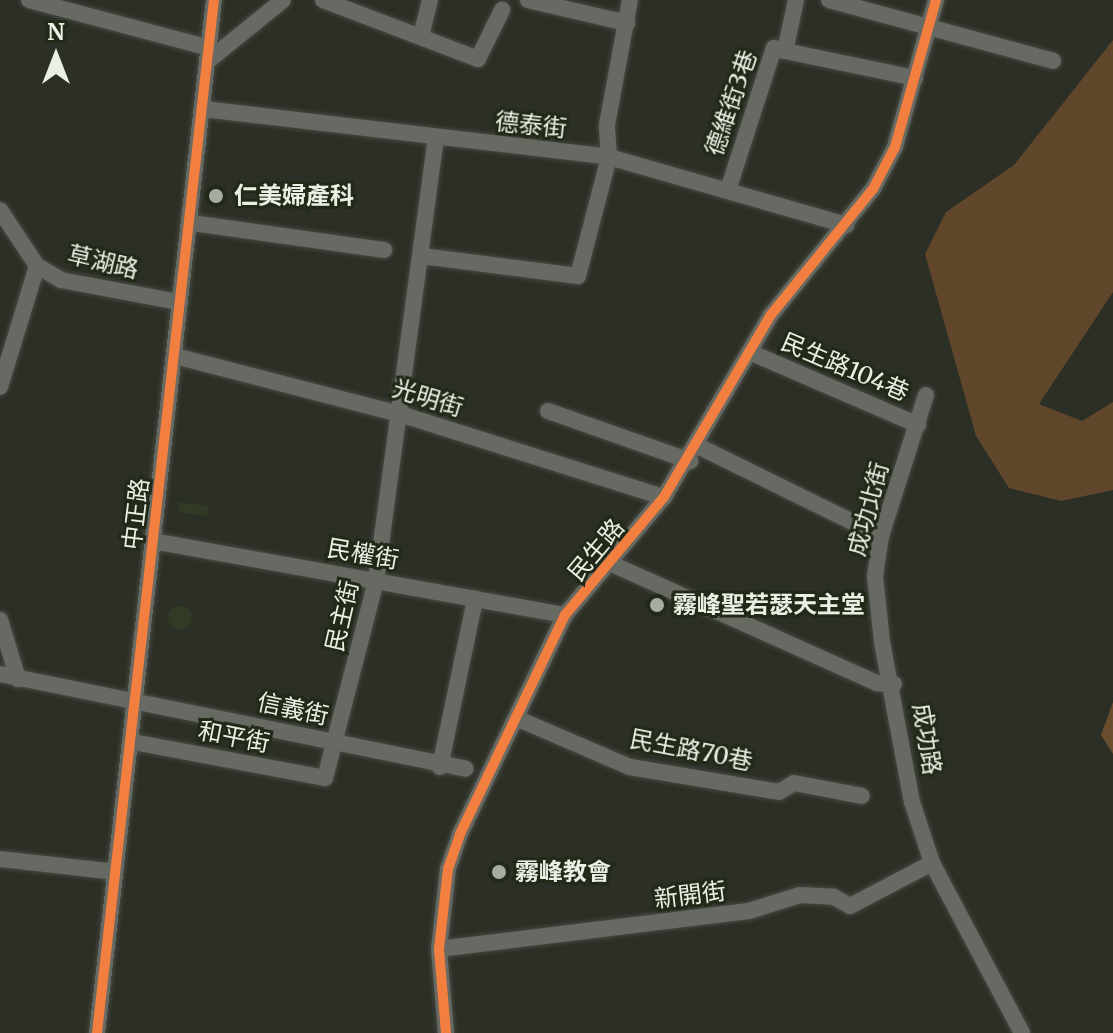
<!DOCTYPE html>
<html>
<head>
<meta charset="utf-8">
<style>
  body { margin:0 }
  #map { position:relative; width:1113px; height:1033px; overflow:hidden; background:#2b2f26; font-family:Merriweather,"Noto Sans TC",serif }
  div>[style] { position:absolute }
  .built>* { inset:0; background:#313a24 }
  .round { border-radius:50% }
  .green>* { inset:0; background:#60472b }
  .forest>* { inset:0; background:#694d2e }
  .roads { filter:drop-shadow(0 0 2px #474a42) drop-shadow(0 0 2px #474a42) }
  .minor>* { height:16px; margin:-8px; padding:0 8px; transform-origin:8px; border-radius:8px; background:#676a63 }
  .cycleway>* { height:10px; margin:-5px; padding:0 5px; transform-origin:5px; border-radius:5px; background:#f27e40 }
  .dots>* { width:22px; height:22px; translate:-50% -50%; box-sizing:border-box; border:4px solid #222918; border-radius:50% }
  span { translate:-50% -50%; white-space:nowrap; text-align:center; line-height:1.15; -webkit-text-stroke:6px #222918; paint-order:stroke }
  .street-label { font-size:24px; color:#eaefe4 }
  .poi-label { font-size:24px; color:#eaefe4; font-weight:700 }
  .left { translate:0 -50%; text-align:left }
  .north { position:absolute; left:16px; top:16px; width:80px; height:80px; -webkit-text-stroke:6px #222918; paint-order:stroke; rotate:0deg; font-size:22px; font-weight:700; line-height:32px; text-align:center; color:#eaefe4 }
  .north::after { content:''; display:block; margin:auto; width:28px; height:36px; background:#eaefe4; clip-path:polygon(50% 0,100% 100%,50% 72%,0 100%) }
</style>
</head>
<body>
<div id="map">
  <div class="built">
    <div style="clip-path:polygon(179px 502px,208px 506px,207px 516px,178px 512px)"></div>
    <div class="round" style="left:168px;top:606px;width:24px;height:24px"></div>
  </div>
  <div class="green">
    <div style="clip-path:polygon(1113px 40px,1113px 292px,1039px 404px,1082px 421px,1113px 402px,1113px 490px,1061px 501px,1009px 488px,976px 436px,925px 254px,946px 212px,1014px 165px)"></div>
  </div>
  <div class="forest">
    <div style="clip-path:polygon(1113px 702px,1113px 754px,1101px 735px)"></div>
  </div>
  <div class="roads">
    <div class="minor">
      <div style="left:29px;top:0;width:187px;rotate:14.9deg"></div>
      <div style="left:323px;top:0;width:166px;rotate:20.8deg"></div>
      <div style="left:478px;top:59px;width:55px;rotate:-63.9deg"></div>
      <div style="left:528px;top:0;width:102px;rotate:13.1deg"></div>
      <div style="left:829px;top:0;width:232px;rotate:15.2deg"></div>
      <div style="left:422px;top:32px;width:33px;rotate:-76deg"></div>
      <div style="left:785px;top:51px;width:133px;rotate:11.7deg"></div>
      <div style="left:209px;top:60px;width:95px;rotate:-39deg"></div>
      <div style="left:203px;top:109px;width:409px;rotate:6.7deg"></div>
      <div style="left:609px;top:157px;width:247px;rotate:16deg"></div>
      <div style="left:729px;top:187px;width:146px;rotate:-72.1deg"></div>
      <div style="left:774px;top:48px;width:11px;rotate:15deg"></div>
      <div style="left:785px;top:51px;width:52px;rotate:-77.8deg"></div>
      <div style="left:0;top:210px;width:67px;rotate:56.5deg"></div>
      <div style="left:37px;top:266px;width:28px;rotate:30deg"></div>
      <div style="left:61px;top:280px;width:120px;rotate:10.6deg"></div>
      <div style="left:192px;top:223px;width:194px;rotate:8deg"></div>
      <div style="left:422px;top:256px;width:157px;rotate:7.3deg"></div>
      <div style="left:578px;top:276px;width:123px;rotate:-75.4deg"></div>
      <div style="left:609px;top:157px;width:32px;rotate:-94deg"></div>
      <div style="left:607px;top:125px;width:127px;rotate:-79.6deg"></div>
      <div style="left:752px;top:353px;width:181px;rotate:23.4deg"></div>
      <div style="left:175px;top:356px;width:232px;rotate:14.5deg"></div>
      <div style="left:400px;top:414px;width:277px;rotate:17.5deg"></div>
      <div style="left:0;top:387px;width:127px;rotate:-73deg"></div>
      <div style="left:926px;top:395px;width:148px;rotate:107.7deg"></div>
      <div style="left:881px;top:536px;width:40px;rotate:98.5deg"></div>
      <div style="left:875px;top:576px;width:66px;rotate:83.9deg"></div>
      <div style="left:882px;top:642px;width:163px;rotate:79.4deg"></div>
      <div style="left:912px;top:802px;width:64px;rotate:71.8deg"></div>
      <div style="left:932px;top:863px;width:192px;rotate:62.1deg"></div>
      <div style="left:548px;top:411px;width:151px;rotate:19.4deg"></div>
      <div style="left:700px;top:447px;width:202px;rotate:26.2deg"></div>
      <div style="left:153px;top:541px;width:419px;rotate:10.2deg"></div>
      <div style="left:614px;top:565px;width:288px;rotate:24.2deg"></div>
      <div style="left:877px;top:683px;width:17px;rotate:3deg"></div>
      <div style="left:0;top:620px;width:62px;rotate:73deg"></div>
      <div style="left:0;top:674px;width:475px;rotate:11.5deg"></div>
      <div style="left:516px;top:718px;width:124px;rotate:23.3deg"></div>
      <div style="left:630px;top:767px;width:151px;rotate:9.5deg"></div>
      <div style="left:779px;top:792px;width:17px;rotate:-31deg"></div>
      <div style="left:794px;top:783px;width:69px;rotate:10.8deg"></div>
      <div style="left:133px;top:742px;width:195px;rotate:10.6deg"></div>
      <div style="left:325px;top:778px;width:203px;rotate:-75.5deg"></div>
      <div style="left:376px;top:581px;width:446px;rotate:-82.3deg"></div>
      <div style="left:440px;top:767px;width:172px;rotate:-78.2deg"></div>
      <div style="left:0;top:859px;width:116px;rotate:6.4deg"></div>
      <div style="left:439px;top:949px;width:312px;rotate:-7deg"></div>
      <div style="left:749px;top:911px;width:53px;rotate:-17.4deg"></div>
      <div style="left:800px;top:895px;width:34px;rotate:3deg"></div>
      <div style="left:834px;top:897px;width:18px;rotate:29deg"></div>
      <div style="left:850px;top:906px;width:93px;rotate:-27.7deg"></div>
      <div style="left:97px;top:1033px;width:1040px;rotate:-83.54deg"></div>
      <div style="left:446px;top:1033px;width:84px;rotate:-94.8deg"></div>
      <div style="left:439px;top:949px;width:81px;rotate:-83.6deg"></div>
      <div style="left:448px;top:869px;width:37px;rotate:-71deg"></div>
      <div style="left:460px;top:834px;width:243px;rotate:-64.4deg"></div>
      <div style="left:565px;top:615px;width:154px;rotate:-50deg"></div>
      <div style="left:664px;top:497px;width:210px;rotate:-59.6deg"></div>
      <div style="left:770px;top:316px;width:164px;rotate:-51deg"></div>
      <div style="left:873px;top:189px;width:47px;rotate:-62.4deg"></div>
      <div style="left:895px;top:147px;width:153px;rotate:-74.4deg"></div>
    </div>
  </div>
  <div class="cycleway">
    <div style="left:97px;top:1033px;width:1040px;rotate:-83.54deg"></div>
    <div style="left:446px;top:1033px;width:84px;rotate:-94.8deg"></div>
    <div style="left:439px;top:949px;width:81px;rotate:-83.6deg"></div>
    <div style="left:448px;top:869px;width:37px;rotate:-71deg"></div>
    <div style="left:460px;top:834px;width:243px;rotate:-64.4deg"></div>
    <div style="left:565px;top:615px;width:154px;rotate:-50deg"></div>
    <div style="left:664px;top:497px;width:210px;rotate:-59.6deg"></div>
    <div style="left:770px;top:316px;width:164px;rotate:-51deg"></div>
    <div style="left:873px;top:189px;width:47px;rotate:-62.4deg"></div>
    <div style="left:895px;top:147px;width:153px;rotate:-74.4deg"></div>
  </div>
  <div class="dots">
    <div style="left:216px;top:196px;background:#a7aca2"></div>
    <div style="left:657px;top:605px;background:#a7aca2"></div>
    <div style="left:499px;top:872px;background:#a7aca2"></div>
  </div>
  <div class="street-label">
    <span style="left:731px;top:103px;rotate:-71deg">德維街3巷</span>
    <span style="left:531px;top:125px;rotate:6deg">德泰街</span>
    <span style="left:103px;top:262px;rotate:13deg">草湖路</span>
    <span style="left:845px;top:367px;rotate:23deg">民生路104巷</span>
    <span style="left:428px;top:398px;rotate:17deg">光明街</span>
    <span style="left:868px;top:509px;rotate:-75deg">成功北街</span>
    <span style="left:136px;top:514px;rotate:-83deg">中正路</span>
    <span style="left:596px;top:550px;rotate:-50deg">民生路</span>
    <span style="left:363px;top:554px;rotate:10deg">民權街</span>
    <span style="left:342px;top:616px;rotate:-77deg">民主街</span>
    <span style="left:293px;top:709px;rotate:12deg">信義街</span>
    <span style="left:234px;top:737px;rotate:11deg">和平街</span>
    <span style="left:927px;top:739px;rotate:81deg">成功路</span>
    <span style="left:691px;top:750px;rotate:11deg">民生路70巷</span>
    <span style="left:690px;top:895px;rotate:-7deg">新開街</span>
  </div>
  <div class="poi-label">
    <span class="left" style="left:234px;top:196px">仁美婦產科</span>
    <span class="left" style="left:673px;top:605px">霧峰聖若瑟天主堂</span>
    <span class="left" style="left:515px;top:872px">霧峰教會</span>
  </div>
  <div class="north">N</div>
</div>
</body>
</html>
